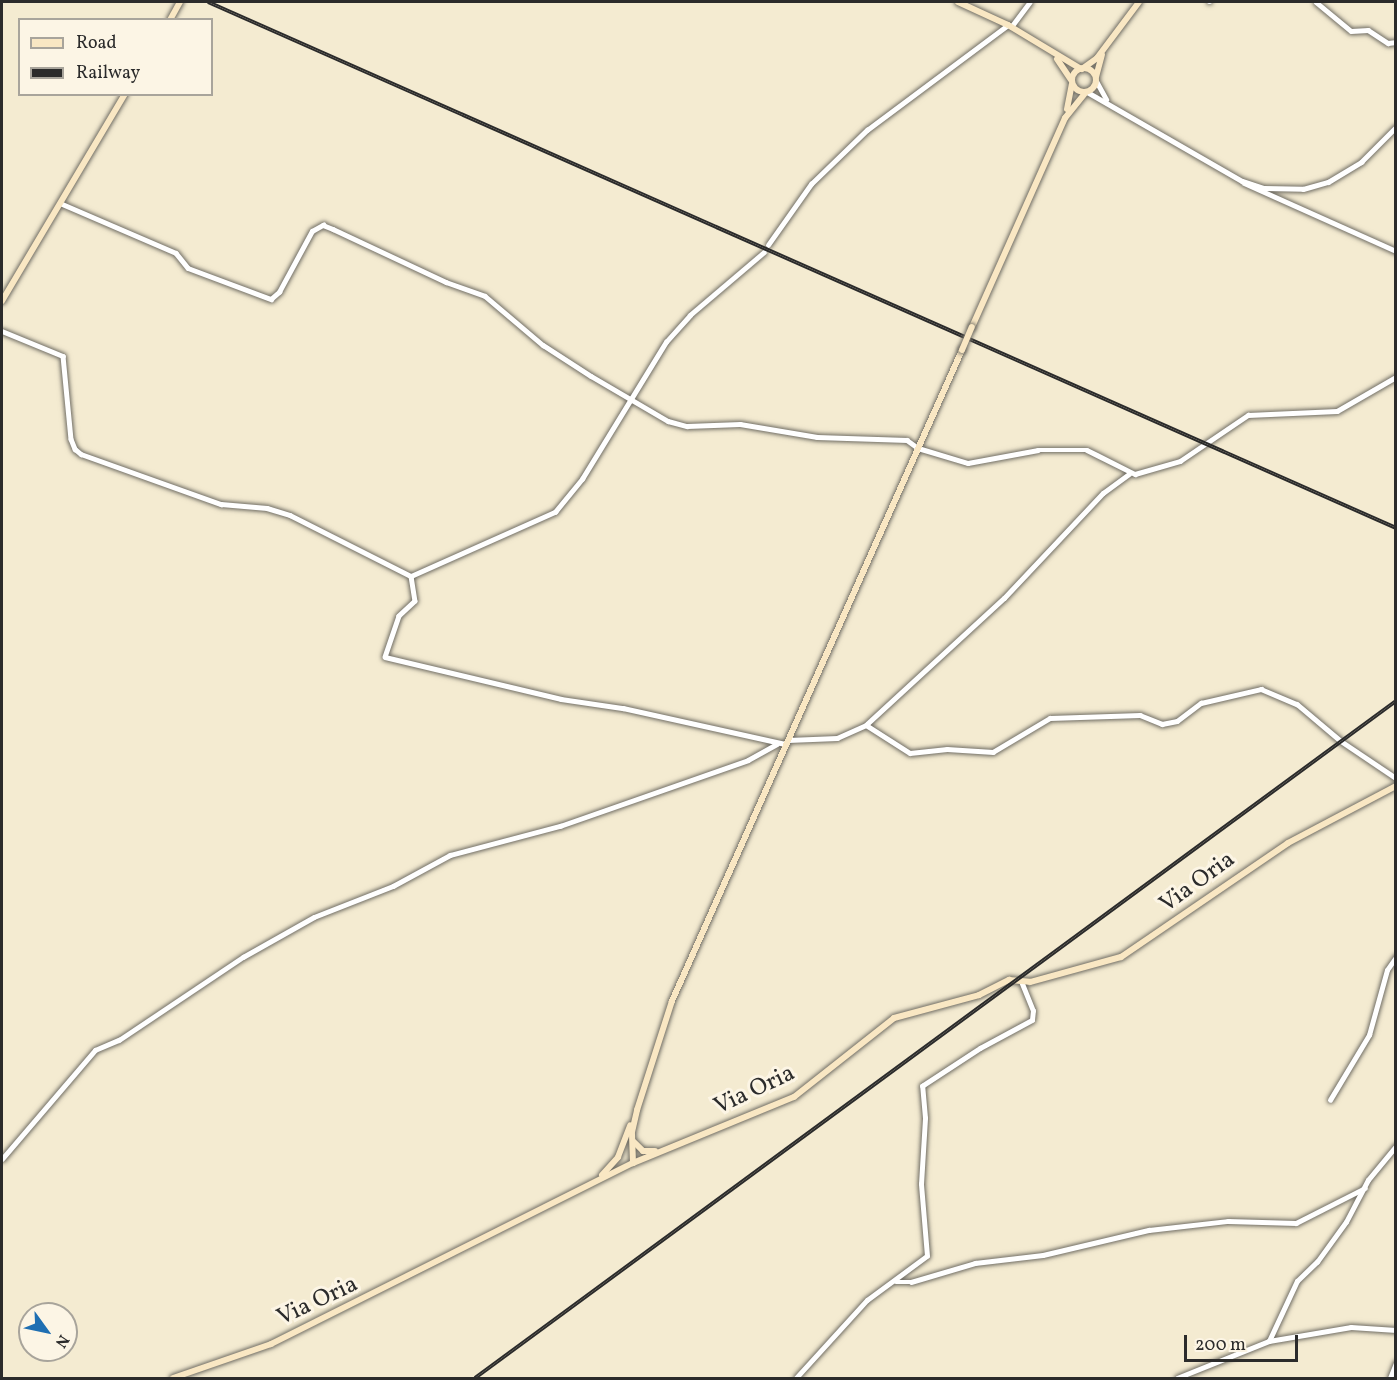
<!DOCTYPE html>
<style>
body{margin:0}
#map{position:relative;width:1397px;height:1380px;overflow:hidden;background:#f4ebd1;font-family:Vollkorn,serif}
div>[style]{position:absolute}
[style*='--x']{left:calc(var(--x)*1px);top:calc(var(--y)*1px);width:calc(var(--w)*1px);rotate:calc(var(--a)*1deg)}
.roads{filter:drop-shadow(0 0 2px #716e65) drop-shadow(0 0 2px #716e65)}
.minor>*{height:4.5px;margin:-2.25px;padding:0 2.25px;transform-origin:2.25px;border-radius:2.25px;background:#fff}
.tertiary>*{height:5px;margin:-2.5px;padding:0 2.5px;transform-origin:2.5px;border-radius:2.5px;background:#fff}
.secondary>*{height:6px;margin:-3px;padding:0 3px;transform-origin:3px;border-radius:3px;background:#f9e7c3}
.secondary>.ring{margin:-3px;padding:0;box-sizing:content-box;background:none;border:6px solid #f9e7c3;border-radius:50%}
.rail>*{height:4px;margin-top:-2px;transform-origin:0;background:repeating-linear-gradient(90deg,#fcf5e5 0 4.5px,#2b2b2b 0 9px);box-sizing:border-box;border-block:2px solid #2b2b2b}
.bridges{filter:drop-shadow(0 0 2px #716e65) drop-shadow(0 0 2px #716e65)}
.secondary-bridge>*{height:6px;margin:-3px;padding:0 3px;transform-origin:3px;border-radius:3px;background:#f9e7c3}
span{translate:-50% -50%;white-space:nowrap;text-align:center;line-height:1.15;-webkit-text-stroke:6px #fcf5e5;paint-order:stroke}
.street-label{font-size:24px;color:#2b2b2b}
.frame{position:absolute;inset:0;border:3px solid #2b2b2b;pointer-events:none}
.legend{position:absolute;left:18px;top:18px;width:195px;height:78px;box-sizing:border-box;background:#fcf5e5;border:2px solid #a8a49b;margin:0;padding:8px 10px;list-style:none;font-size:18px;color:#2b2b2b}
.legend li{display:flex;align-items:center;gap:12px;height:30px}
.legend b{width:30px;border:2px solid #a8a49b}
.north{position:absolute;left:18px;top:1302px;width:60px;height:60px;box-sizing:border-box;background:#fcf5e5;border:2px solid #a8a49b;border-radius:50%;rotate:123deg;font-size:16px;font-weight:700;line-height:24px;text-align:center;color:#2b2b2b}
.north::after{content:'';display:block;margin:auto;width:21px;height:27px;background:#1f6fb2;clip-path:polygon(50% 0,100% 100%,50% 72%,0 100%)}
.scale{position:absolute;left:1184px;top:1335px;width:114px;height:27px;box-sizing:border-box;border:3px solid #2b2b2b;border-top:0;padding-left:8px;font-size:18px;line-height:21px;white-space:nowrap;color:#2b2b2b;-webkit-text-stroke:4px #fcf5e5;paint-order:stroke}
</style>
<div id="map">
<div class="roads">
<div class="minor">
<div style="--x:1209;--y:2;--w:1;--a:0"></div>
<div style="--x:1316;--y:2;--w:45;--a:39.6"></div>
<div style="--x:1351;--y:31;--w:17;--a:-3"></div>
<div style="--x:1368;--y:30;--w:24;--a:33"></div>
<div style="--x:1388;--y:43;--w:8;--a:-7"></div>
<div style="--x:1011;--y:27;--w:31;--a:-53"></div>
<div style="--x:1244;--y:183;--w:167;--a:24.1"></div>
<div style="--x:60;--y:203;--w:126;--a:23.3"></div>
<div style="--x:176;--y:253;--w:19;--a:51"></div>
<div style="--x:188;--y:268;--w:89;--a:20.5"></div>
<div style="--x:271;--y:299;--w:11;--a:-41"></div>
<div style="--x:279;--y:292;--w:69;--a:-61.6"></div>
<div style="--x:312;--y:231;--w:13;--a:-29"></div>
<div style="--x:323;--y:225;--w:11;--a:22"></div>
<div style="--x:333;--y:229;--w:125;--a:25.1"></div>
<div style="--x:446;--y:282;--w:41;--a:19.7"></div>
<div style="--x:485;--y:296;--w:76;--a:40.2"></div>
<div style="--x:543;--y:345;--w:57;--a:32.9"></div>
<div style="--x:591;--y:376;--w:89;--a:30.3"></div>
<div style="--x:668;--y:421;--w:20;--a:15"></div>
<div style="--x:687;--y:426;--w:53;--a:-2.2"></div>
<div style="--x:740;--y:424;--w:78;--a:9.6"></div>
<div style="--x:817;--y:437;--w:90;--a:1.9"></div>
<div style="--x:907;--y:440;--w:14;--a:36"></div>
<div style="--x:918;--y:448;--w:52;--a:16.7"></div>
<div style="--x:968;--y:463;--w:71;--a:-10.5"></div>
<div style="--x:1038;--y:450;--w:49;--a:0"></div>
<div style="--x:1087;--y:450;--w:54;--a:26.6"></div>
<div style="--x:1135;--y:474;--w:47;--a:-16.1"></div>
<div style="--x:1180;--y:461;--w:82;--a:-34.1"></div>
<div style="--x:1248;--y:415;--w:89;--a:-2.6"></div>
<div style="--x:1337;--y:411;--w:68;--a:-30"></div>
<div style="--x:768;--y:245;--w:75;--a:-54.8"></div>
<div style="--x:811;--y:184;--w:78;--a:-44"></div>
<div style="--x:867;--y:130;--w:176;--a:-36.7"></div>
<div style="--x:2;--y:331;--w:66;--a:22.3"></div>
<div style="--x:63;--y:356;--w:83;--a:84.5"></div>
<div style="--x:71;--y:439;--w:11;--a:68"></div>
<div style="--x:75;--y:449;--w:8;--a:40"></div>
<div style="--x:81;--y:454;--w:149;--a:19.7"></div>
<div style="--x:221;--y:504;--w:46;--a:5"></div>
<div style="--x:267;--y:508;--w:24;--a:17"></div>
<div style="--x:290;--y:515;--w:136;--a:26.8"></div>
<div style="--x:411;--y:576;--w:158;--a:-24"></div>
<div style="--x:555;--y:512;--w:43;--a:-50.7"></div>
<div style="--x:582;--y:479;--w:161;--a:-58.5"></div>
<div style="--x:666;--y:342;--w:36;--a:-48"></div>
<div style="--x:690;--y:315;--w:97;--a:-40.4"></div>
<div style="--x:411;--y:576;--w:25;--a:81"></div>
<div style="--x:415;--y:601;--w:22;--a:137"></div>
<div style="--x:399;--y:616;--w:43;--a:108.9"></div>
<div style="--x:385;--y:657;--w:181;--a:13.4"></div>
<div style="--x:561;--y:699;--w:63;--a:8.3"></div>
<div style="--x:623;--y:708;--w:167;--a:12.5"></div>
<div style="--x:867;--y:724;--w:186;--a:-42.6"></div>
<div style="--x:1004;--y:598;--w:144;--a:-46.7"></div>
<div style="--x:1103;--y:493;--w:32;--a:-36"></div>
<div style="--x:788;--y:740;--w:49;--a:-2.3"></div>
<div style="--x:837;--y:738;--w:32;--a:-24"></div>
<div style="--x:866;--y:725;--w:52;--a:32.5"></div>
<div style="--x:910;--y:753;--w:37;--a:-6"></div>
<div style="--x:947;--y:749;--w:46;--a:3.7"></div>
<div style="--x:993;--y:752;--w:66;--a:-30.8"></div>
<div style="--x:1050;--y:718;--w:90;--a:-1.9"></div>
<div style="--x:1140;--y:715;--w:24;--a:22"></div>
<div style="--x:1162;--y:724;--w:15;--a:-11"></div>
<div style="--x:1177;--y:721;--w:30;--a:-37"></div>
<div style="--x:1201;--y:703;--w:62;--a:-13.1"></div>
<div style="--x:1261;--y:689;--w:39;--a:23"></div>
<div style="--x:1297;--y:704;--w:57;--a:40.1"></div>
<div style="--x:1341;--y:741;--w:66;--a:33.9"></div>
<div style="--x:1330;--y:1100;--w:76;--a:-59"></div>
<div style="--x:1369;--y:1035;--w:67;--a:-74.5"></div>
<div style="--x:1387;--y:970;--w:16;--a:-55"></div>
<div style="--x:2;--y:1159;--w:143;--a:-49.5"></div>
<div style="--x:95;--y:1050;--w:26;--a:-23"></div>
<div style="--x:119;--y:1040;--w:149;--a:-33.8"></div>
<div style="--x:243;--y:957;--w:81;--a:-29.4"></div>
<div style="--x:314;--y:917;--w:85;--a:-21.4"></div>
<div style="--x:393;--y:886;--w:65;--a:-28.5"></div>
<div style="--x:450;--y:855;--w:114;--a:-14.8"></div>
<div style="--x:560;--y:826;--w:199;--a:-19.3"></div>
<div style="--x:748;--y:760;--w:33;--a:-29"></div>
<div style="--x:896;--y:1282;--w:15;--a:0"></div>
<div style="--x:911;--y:1282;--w:67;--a:-16.5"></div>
<div style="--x:975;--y:1263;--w:68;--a:-6.7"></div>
<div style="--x:1043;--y:1255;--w:109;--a:-13.3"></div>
<div style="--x:1149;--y:1230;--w:80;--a:-6.5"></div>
<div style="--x:1228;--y:1221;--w:68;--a:1.7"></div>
<div style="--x:1296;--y:1223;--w:77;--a:-26.9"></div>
<div style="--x:1269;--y:1341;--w:66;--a:-65"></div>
<div style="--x:1297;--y:1281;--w:28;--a:-44"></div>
<div style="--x:1317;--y:1262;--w:49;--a:-54.1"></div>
<div style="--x:1346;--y:1222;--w:47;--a:-62.4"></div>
<div style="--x:1368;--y:1180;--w:44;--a:-50.5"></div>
<div style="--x:796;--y:1378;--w:105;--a:-47.7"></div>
<div style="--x:867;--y:1300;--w:74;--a:-36.3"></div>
<div style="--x:927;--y:1256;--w:72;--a:-94.8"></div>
<div style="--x:921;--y:1184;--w:66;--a:-86.5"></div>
<div style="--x:925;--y:1118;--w:32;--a:-95"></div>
<div style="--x:922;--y:1086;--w:69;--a:-33.2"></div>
<div style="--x:980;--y:1048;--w:59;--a:-28.3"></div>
<div style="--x:1032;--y:1020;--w:9;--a:-84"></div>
<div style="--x:1033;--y:1011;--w:31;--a:-112"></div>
<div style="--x:1177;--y:1378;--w:99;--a:-21.9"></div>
<div style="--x:1269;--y:1341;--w:83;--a:-9.7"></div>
<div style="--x:1351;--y:1327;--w:45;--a:3.8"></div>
<div style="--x:1390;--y:1378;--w:16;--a:-68"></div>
</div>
<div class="tertiary">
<div style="--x:1096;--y:81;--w:21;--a:61"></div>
<div style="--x:1087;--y:92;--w:179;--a:29.9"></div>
<div style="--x:1242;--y:181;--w:23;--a:18"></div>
<div style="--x:1264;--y:188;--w:39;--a:1"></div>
<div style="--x:1303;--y:189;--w:26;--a:-16"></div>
<div style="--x:1328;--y:182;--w:39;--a:-31"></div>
<div style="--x:1361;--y:162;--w:49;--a:-45"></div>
</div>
<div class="secondary">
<div style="--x:958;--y:2;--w:55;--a:24.7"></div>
<div style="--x:1008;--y:25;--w:85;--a:31.1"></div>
<div style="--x:170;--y:20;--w:21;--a:-61"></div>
<div style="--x:1057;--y:59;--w:25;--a:56"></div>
<div class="ring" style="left:1072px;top:68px;width:18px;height:18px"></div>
<div style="--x:1082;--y:69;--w:19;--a:-36"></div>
<div style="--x:1097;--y:58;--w:70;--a:-53.1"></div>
<div style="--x:1096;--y:77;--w:23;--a:-75"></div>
<div style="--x:1067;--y:109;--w:25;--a:-79"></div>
<div style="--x:2;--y:301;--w:241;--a:-59.3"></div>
<div style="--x:972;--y:327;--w:229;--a:-66"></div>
<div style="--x:1065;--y:118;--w:33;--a:-51"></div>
<div style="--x:634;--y:1142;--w:13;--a:45"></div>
<div style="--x:643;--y:1151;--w:12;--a:0"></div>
<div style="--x:633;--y:1163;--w:31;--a:-92"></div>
<div style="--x:632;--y:1132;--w:23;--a:-77"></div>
<div style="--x:637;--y:1110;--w:114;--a:-72.2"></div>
<div style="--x:672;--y:1001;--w:713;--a:-65.99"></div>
<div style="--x:602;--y:1175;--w:24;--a:-48"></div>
<div style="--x:618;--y:1157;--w:34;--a:-69"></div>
<div style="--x:173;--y:1378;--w:104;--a:-19.1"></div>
<div style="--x:271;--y:1344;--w:405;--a:-26.6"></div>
<div style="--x:633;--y:1163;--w:174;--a:-22.3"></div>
<div style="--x:794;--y:1097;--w:127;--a:-38.3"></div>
<div style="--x:894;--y:1018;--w:88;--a:-15.1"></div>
<div style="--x:979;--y:995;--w:34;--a:-27"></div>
<div style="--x:1009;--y:980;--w:21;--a:5"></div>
<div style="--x:1030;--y:982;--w:94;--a:-15.4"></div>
<div style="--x:1121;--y:957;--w:202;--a:-34.3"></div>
<div style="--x:1288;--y:843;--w:122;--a:-27.8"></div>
</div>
</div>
<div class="rail">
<div style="--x:208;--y:2;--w:1299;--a:23.88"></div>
<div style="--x:475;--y:1378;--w:1143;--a:-36.32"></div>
</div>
<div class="bridges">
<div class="secondary-bridge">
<div style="--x:962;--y:350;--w:25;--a:-67"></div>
</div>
</div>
<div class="street-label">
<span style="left:1198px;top:883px;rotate:-36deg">Via Oria</span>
<span style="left:755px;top:1091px;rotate:-25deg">Via Oria</span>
<span style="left:318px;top:1302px;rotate:-25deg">Via Oria</span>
</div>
<div class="frame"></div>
<ul class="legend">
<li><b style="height:8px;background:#f9e7c3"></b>Road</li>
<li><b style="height:8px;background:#2b2b2b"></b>Railway</li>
</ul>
<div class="north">N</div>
<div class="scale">200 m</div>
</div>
